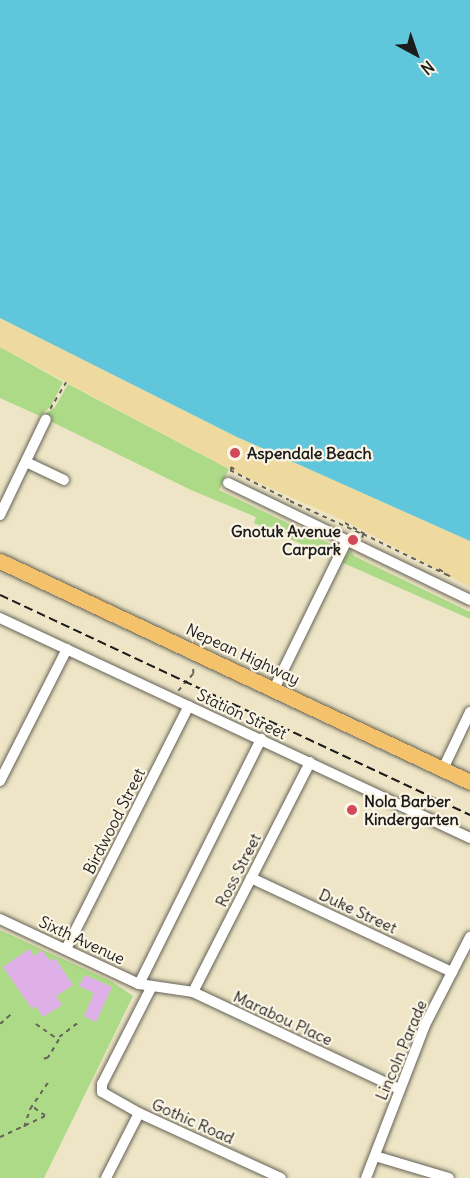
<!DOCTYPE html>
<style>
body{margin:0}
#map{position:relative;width:470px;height:1178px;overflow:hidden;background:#ede5c5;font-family:Delius,sans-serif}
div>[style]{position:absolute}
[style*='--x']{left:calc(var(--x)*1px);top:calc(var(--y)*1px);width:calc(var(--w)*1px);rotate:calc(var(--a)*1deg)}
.green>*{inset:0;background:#adda87}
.sand>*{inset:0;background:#eeda9e}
.water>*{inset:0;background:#5fc6dc}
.building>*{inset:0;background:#dfb0e7}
.path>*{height:1.5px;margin-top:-0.75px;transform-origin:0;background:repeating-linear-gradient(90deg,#656257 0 4.5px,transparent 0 9px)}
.roads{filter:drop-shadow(0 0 2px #656257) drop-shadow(0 0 2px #656257)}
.minor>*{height:10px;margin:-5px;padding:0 5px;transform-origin:5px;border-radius:5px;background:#fff}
.highway>*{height:15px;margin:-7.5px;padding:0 7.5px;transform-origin:7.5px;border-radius:7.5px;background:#f3c26a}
.rail>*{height:2px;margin-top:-1px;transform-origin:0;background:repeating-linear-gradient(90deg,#1c1c1c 0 9px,transparent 0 13.5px)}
.dots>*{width:16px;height:16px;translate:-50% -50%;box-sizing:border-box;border:3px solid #fcf5e5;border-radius:50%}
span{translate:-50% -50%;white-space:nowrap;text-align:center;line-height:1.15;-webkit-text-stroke:4.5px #fcf5e5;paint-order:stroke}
.poi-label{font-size:16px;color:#1c1c1c;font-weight:700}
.left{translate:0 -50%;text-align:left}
.right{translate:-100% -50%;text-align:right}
.street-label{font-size:16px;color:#1c1c1c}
.north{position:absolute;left:386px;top:24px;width:60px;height:60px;-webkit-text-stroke:4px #fcf5e5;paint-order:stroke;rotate:140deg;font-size:16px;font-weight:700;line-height:24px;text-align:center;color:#1c1c1c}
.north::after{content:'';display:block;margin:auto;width:21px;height:27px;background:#1c1c1c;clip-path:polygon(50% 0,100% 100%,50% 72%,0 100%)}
</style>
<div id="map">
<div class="green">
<div style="clip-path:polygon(0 347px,63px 382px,51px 406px,40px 416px,0 398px)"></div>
<div style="clip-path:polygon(68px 384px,229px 469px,219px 490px,335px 546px,333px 558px,254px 523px,256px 517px,191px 490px,48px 420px,44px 415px,55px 407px)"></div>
<div style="clip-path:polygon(351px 550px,354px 556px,470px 612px,470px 619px,341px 562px)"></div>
<div style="clip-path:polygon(0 930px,111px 981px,133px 996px,44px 1178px,0 1178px)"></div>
</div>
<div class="sand">
<div style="clip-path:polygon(0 318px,237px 437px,470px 541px,470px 587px,351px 524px,235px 472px,0 347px)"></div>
</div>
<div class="water">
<div style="clip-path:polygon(0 0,470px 0,470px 541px,237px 437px,0 318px)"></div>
</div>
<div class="building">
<div style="clip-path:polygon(29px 949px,34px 956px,42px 950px,50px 961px,55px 958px,73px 985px,56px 996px,62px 1005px,43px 1017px,36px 1006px,32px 1009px,3px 967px)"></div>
<div style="clip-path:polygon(85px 975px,112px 987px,96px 1022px,84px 1016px,94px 993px,79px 986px)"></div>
</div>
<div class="path">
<div style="--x:50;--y:409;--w:31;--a:-59"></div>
<div style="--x:230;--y:470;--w:66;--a:27"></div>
<div style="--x:231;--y:472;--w:5;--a:-90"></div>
<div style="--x:231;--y:467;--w:4;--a:34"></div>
<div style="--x:290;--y:501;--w:79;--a:24.6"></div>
<div style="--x:345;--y:523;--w:23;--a:29"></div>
<div style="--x:362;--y:538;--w:4;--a:-76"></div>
<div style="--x:363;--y:534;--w:98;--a:26"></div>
<div style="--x:439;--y:569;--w:14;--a:34"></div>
<div style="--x:178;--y:691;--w:23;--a:-49"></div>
<div style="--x:193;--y:674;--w:8;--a:-90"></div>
<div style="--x:0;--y:1024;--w:15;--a:-42"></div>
<div style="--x:36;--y:1024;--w:28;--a:35"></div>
<div style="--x:59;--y:1040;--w:21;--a:121"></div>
<div style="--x:48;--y:1058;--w:7;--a:164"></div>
<div style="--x:59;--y:1037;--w:25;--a:-37"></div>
<div style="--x:24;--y:1127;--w:19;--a:-72"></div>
<div style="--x:30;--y:1109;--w:34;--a:-56"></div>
<div style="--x:0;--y:1137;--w:50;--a:-25"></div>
<div style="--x:45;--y:1116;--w:16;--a:-145"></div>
</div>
<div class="roads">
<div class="minor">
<div style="--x:26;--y:462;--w:42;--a:25.3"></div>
<div style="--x:228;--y:483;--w:269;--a:25.8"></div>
<div style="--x:0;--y:515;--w:106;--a:-64.4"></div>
<div style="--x:0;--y:618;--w:519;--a:25.08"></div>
<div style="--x:274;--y:689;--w:164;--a:-63.9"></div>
<div style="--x:443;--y:769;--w:63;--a:-64.7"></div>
<div style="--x:0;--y:781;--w:148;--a:-63.1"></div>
<div style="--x:251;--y:878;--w:222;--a:25.1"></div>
<div style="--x:0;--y:919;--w:153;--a:25.1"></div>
<div style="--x:139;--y:984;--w:55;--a:8.4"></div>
<div style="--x:193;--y:992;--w:228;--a:25.2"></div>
<div style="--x:66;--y:949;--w:272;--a:-63.2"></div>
<div style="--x:139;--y:984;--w:274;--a:-63.5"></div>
<div style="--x:151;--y:988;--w:108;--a:117"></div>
<div style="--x:102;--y:1084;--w:8;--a:90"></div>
<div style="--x:102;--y:1092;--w:43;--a:29.6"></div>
<div style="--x:139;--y:1113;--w:156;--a:24.6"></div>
<div style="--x:193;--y:992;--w:258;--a:-63"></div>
<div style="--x:375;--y:1156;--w:77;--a:16.6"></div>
<div style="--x:106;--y:1178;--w:73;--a:-63.1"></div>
<div style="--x:366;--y:1178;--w:164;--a:-68.9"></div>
<div style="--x:425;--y:1025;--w:99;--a:-62.9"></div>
</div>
<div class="highway">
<div style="--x:0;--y:561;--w:519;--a:25.18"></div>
</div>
</div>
<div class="rail">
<div style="--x:0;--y:595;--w:519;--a:25.08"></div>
</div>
<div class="dots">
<div style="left:235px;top:453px;background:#d1495b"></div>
<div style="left:353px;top:540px;background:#d1495b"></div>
<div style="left:352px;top:810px;background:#d1495b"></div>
</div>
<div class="poi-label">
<span class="left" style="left:247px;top:453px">Aspendale Beach</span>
<span class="right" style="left:341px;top:540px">Gnotuk Avenue<br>Carpark</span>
<span class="left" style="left:364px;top:810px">Nola Barber<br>Kindergarten</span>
</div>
<div class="street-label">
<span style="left:243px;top:654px;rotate:25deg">Nepean Highway</span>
<span style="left:242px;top:714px;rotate:25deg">Station Street</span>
<span style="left:114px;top:821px;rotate:-63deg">Birdwood Street</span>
<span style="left:238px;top:870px;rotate:-63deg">Ross Street</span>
<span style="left:358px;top:911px;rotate:25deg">Duke Street</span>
<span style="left:82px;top:940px;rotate:25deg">Sixth Avenue</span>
<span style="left:283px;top:1018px;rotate:25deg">Marabou Place</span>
<span style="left:401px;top:1050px;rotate:-67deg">Lincoln Parade</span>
<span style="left:193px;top:1121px;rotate:24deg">Gothic Road</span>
</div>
<div class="north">N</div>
</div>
